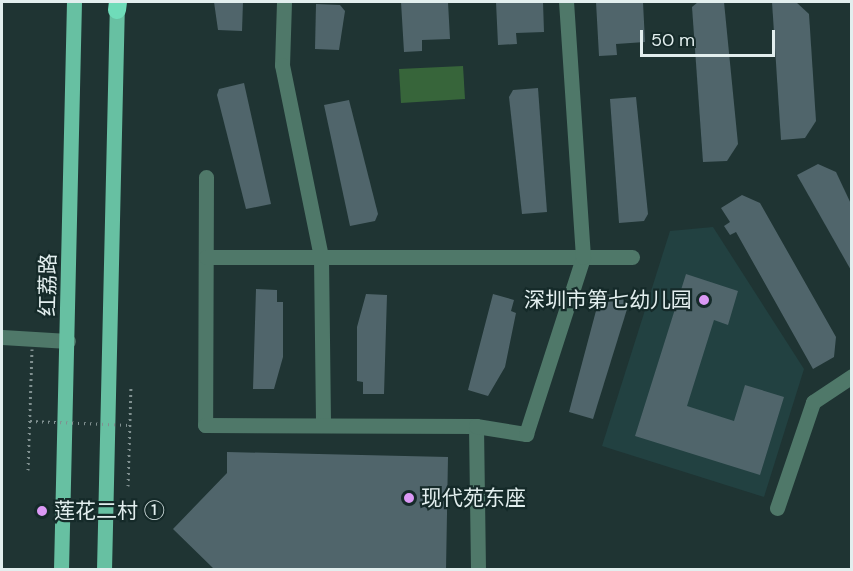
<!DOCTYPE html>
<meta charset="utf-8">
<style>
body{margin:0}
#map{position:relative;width:853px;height:571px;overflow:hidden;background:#1f3433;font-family:"DM Sans","Noto Sans SC",sans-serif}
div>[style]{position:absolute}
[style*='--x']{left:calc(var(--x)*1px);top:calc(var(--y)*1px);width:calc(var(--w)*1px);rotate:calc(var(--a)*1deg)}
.built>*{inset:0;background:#224141}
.green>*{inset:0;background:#37653a}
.building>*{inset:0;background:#50656b}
.path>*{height:3px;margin-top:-1.5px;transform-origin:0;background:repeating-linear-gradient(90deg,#809090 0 1.5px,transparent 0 6px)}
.minor>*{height:15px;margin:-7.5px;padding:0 7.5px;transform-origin:7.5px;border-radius:7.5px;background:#4f7869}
.major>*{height:15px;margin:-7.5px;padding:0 7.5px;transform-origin:7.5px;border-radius:7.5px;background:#67c0a2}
.highway>*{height:18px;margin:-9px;padding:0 9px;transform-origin:9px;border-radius:9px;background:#6fdcb9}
.path-bridge>*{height:3px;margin-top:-1.5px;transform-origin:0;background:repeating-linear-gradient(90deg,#809090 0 1.5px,transparent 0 6px)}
.dots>*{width:16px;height:16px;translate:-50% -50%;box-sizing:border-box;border:3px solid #152a29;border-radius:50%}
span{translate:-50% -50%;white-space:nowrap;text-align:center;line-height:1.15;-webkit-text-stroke:4.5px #152a29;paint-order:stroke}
.street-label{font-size:21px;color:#e2eeee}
.poi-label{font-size:21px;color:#e2eeee}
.right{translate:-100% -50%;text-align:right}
.left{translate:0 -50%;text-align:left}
.frame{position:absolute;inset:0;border:3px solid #e2eeee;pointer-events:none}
.scale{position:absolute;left:640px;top:30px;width:135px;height:27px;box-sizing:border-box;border:3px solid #e2eeee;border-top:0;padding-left:8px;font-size:18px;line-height:21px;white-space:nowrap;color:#e2eeee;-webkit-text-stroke:4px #152a29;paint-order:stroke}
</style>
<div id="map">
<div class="built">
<div style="clip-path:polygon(713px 227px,804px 369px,764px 497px,602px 446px,670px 231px)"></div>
</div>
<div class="green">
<div style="clip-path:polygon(463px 66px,465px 99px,401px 103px,399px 69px)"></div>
</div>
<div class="building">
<div style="clip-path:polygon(214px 2px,243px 2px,242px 31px,218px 30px)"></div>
<div style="clip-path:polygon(401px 2px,448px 2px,450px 39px,422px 40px,422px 51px,404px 52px)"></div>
<div style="clip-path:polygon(496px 2px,543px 2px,544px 32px,516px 33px,517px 44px,498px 45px)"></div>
<div style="clip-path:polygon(596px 2px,643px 2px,645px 42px,616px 44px,617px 55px,599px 56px)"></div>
<div style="clip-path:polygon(698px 2px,724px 2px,738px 144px,727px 161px,703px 162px,692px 7px)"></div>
<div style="clip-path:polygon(772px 2px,796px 2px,809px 14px,816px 121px,805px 138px,781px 140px)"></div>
<div style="clip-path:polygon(316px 4px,340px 5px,345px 11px,339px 50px,315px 49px)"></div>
<div style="clip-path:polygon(244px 83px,271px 204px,246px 209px,217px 95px,219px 89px)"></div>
<div style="clip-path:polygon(538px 88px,547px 212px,522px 214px,509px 97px,513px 90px)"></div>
<div style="clip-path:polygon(636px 97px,648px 214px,644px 221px,619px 223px,610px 99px)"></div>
<div style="clip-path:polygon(349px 100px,378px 214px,375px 221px,350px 226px,324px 105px)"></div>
<div style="clip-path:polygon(818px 164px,836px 172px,852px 206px,852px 272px,797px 175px)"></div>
<div style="clip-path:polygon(742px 195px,760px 203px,836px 337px,834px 357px,813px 369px,736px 232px,730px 235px,724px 226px,730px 222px,721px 208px)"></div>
<div style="clip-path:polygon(686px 274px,738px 291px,728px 325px,714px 320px,687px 406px,734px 421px,745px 385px,784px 397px,760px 475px,635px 436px)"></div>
<div style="clip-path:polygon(256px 289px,277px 290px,277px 302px,283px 302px,283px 357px,274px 389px,253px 389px)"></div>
<div style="clip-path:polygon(601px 292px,625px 299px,628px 306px,593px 419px,569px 412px)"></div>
<div style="clip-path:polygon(366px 294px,387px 295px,384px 394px,363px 394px,363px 382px,357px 381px,357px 327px)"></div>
<div style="clip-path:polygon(493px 294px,514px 300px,511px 311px,516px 313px,505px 367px,488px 396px,468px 390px)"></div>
<div style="clip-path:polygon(227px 452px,448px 457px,446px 570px,215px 570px,173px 529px,227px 473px)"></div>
</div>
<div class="path">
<div style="--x:128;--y:486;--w:100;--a:-88.3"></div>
</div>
<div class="minor">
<div style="--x:284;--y:2;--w:63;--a:91.8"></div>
<div style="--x:282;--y:65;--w:196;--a:78.5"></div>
<div style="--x:321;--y:257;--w:168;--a:89.3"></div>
<div style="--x:206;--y:177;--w:248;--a:90.2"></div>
<div style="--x:205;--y:425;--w:271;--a:0.2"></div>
<div style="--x:476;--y:426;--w:144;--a:89.2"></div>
<div style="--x:206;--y:257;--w:426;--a:0"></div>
<div style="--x:2;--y:337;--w:66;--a:3.5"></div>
<div style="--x:476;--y:426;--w:51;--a:9.1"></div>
<div style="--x:526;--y:434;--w:186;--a:-72.1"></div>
<div style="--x:583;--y:257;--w:256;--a:-93.8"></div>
<div style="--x:777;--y:508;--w:112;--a:-71.2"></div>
<div style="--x:813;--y:402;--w:47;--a:-33.7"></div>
</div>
<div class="major">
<div style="--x:61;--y:570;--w:568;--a:-88.69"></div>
<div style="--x:104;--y:570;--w:568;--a:-88.69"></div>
</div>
<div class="highway">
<div style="--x:117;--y:10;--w:8;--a:-83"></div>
</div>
<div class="path-bridge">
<div style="--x:30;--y:421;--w:100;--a:2.3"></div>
<div style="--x:28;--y:470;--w:121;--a:-88.1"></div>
</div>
<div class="dots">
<div style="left:704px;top:300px;background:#db99f5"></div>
<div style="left:409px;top:498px;background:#db99f5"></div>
<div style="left:42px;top:511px;background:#db99f5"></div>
</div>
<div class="street-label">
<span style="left:48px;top:285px;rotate:-89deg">红荔路</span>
</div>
<div class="poi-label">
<span class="right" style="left:692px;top:300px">深圳市第七幼儿园</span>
<span class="left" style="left:421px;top:498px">现代苑东座</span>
<span class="left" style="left:54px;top:511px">莲花二村 ①</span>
</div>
<div class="frame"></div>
<div class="scale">50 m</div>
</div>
